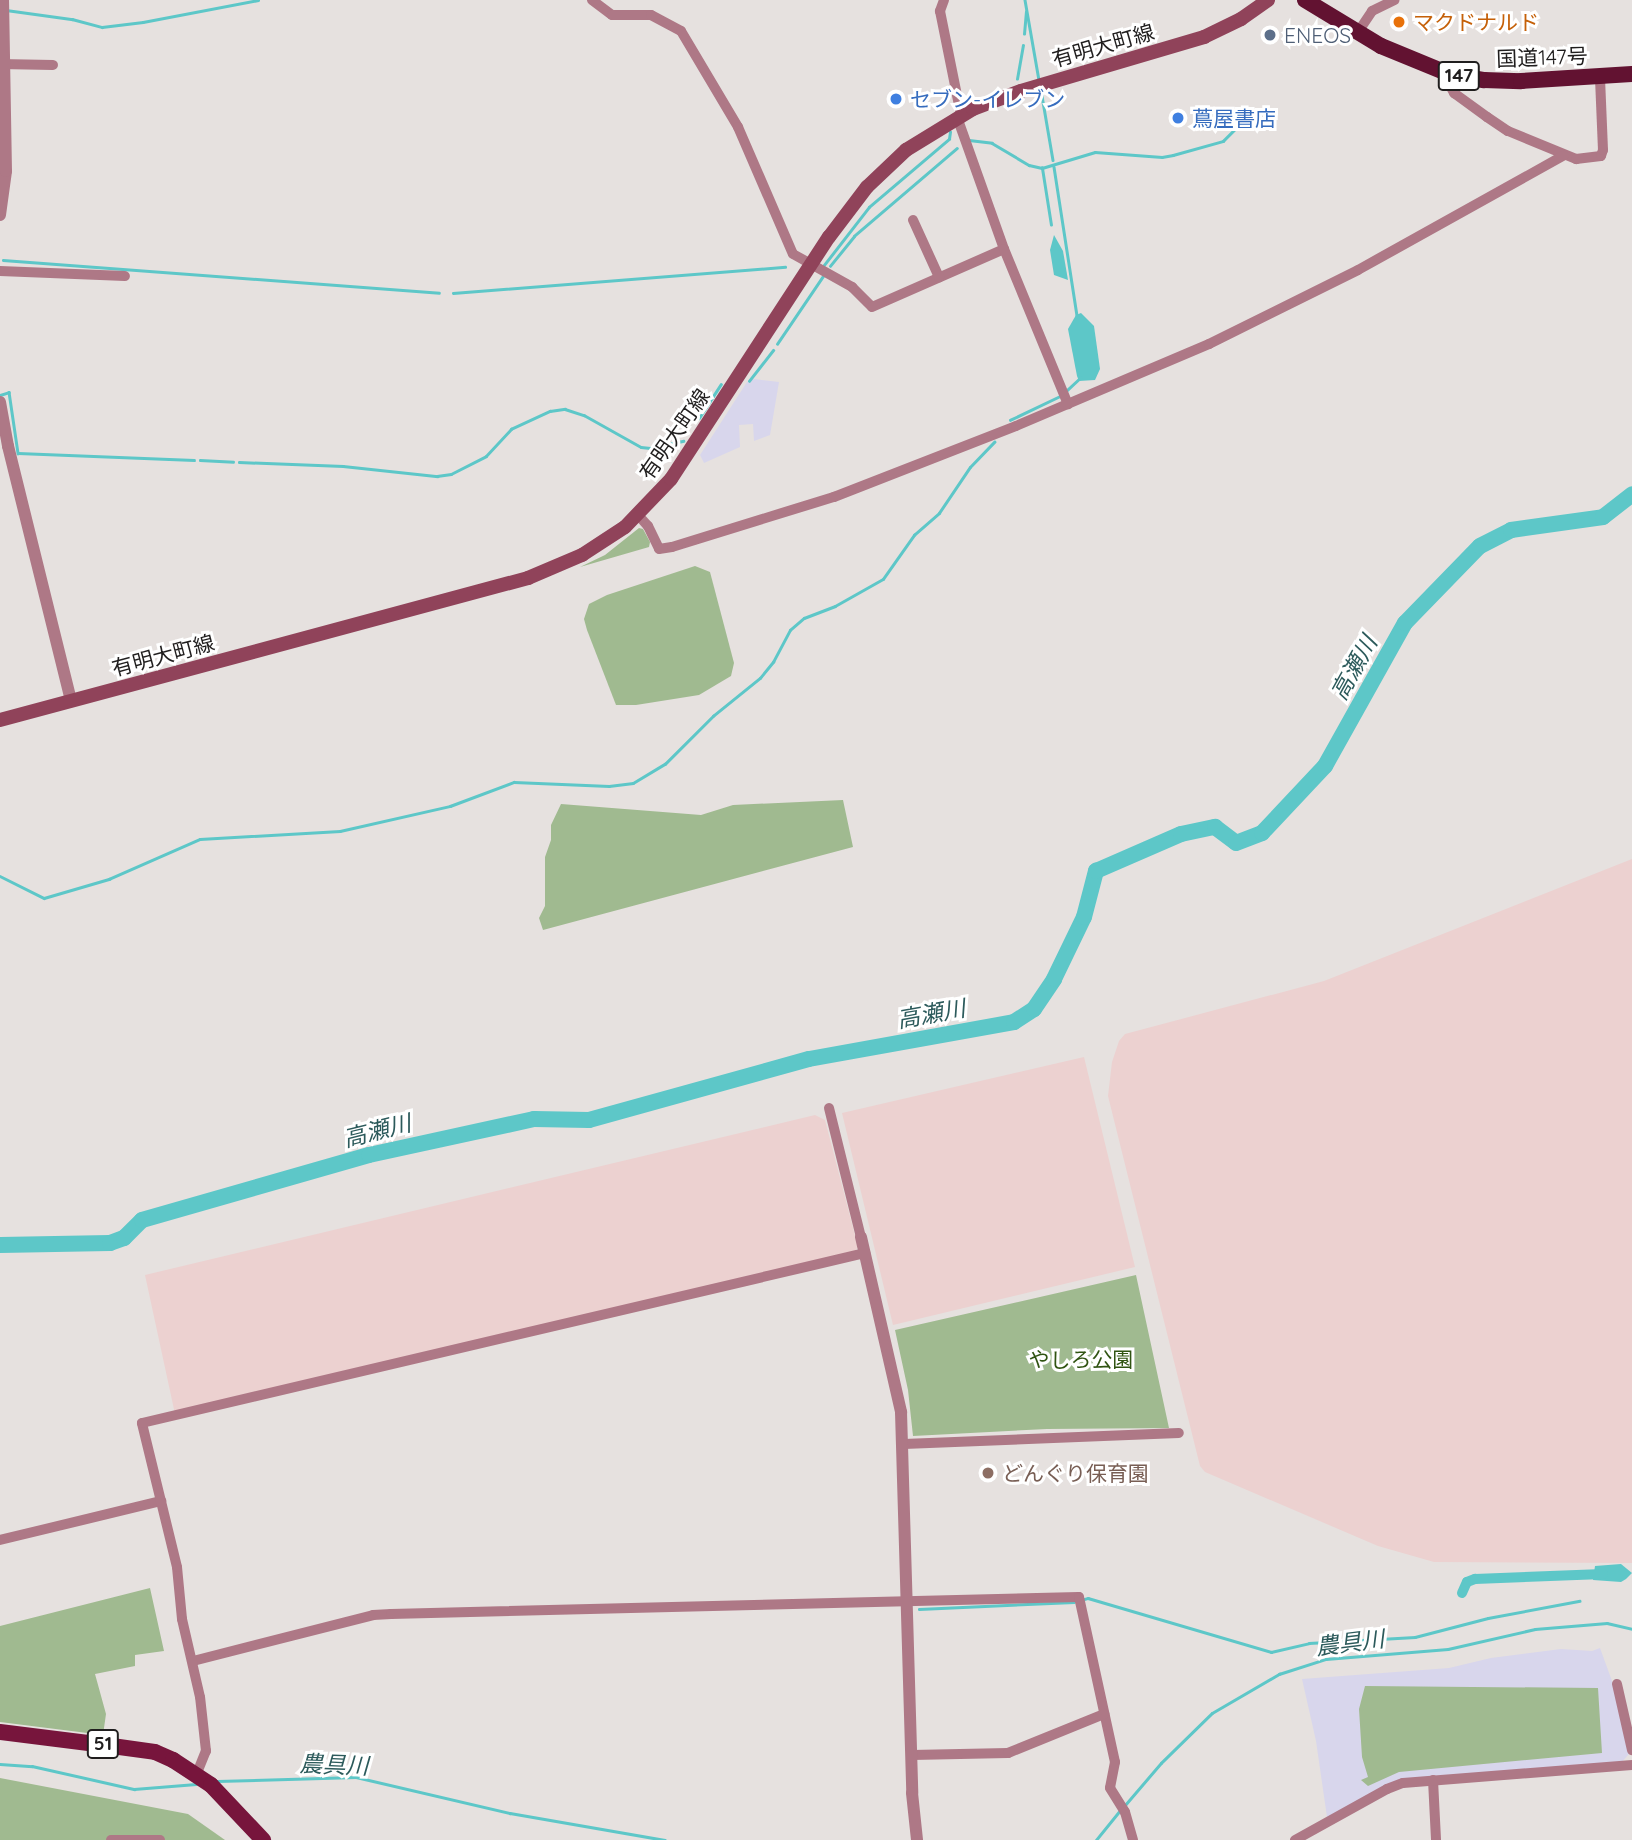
<!DOCTYPE html>
<meta charset="utf-8">
<style>
body{margin:0}
#map{position:relative;width:1632px;height:1840px;overflow:hidden;background:#e6e1df;font-family:Quicksand,"Noto Sans JP",sans-serif}
div>[style]{position:absolute}
[style*='--x']{left:calc(var(--x)*1px);top:calc(var(--y)*1px);width:calc(var(--w)*1px);rotate:calc(var(--a)*1deg)}
.commercial>*{inset:0;background:#d8d6ec}
.industrial>*{inset:0;background:#ecd1d0}
.green>*{inset:0;background:#a0ba90}
.water>*{inset:0;background:#5dc7c8}
.stream>*{height:2.5px;margin:-1.25px;padding:0 1.25px;transform-origin:1.25px;border-radius:1.25px;background:#5dc7c8}
.canal>*{height:10px;margin:-5px;padding:0 5px;transform-origin:5px;border-radius:5px;background:#5dc7c8}
.river>*{height:16px;margin:-8px;padding:0 8px;transform-origin:8px;border-radius:8px;background:#5dc7c8}
.minor>*{height:10px;margin:-5px;padding:0 5px;transform-origin:5px;border-radius:5px;background:#ae7886}
.tertiary>*{height:12px;margin:-6px;padding:0 6px;transform-origin:6px;border-radius:6px;background:#ae7886}
.secondary>*{height:14px;margin:-7px;padding:0 7px;transform-origin:7px;border-radius:7px;background:#90435a}
.primary>*{height:16px;margin:-8px;padding:0 8px;transform-origin:8px;border-radius:8px;background:#77153c}
.trunk>*{height:16px;margin:-8px;padding:0 8px;transform-origin:8px;border-radius:8px;background:#621231}
.dots>*{width:19px;height:19px;translate:-50% -50%;box-sizing:border-box;border:4px solid #fff;border-radius:50%}
span{translate:-50% -50%;white-space:nowrap;text-align:center;line-height:1.15;-webkit-text-stroke:6px #fff;paint-order:stroke}
.shield-label span{padding:2px 5px;background:#fff;border:2px solid;border-radius:5px;-webkit-text-stroke-width:0}
.shield-label{font-size:19px;color:#201e1e;font-weight:700}
.food-label{font-size:21px;color:#c56008}
.left{translate:0 -50%;text-align:left}
.service-label{font-size:21px;color:#4e5e75}
.street-label{font-size:21px;color:#201e1e}
.shop-label{font-size:21px;color:#366cbe}
.park-label{font-size:21px;color:#305412}
.education-label{font-size:21px;color:#785e54}
.water-label{font-size:23px;color:#2c5a5b;font-style:italic}
</style>
<div id="map">
<div class="commercial">
<div style="clip-path:polygon(754px 379px,779px 382px,770px 435px,754px 441px,753px 424px,739px 425px,740px 447px,704px 463px,700px 455px,747px 382px)"></div>
<div style="clip-path:polygon(1600px 1648px,1616px 1692px,1629px 1754px,1621px 1763px,1413px 1779px,1327px 1817px,1316px 1741px,1302px 1679px,1449px 1668px,1491px 1658px,1561px 1649px,1592px 1651px)"></div>
</div>
<div class="industrial">
<div style="clip-path:polygon(1632px 859px,1632px 1563px,1434px 1562px,1378px 1546px,1205px 1472px,1200px 1466px,1108px 1096px,1112px 1062px,1119px 1041px,1125px 1034px,1324px 981px)"></div>
<div style="clip-path:polygon(1084px 1057px,1135px 1267px,893px 1325px,842px 1113px)"></div>
<div style="clip-path:polygon(815px 1115px,825px 1120px,858px 1247px,855px 1251px,175px 1414px,145px 1275px)"></div>
</div>
<div class="green">
<div style="clip-path:polygon(639px 528px,643px 529px,650px 542px,649px 547px,580px 567px,605px 555px)"></div>
<div style="clip-path:polygon(695px 566px,710px 572px,734px 663px,731px 676px,699px 695px,636px 705px,616px 705px,587px 630px,584px 619px,589px 604px,607px 595px)"></div>
<div style="clip-path:polygon(843px 800px,853px 847px,543px 930px,539px 918px,545px 906px,545px 857px,551px 840px,551px 825px,561px 804px,701px 815px,733px 805px)"></div>
<div style="clip-path:polygon(1136px 1275px,1169px 1428px,1047px 1429px,913px 1436px,908px 1390px,895px 1330px)"></div>
<div style="clip-path:polygon(150px 1588px,164px 1651px,135px 1655px,135px 1666px,95px 1674px,106px 1714px,103px 1735px,0 1722px,0 1626px)"></div>
<div style="clip-path:polygon(1365px 1686px,1598px 1688px,1602px 1753px,1399px 1772px,1368px 1786px,1361px 1780px,1368px 1777px,1362px 1757px,1359px 1709px)"></div>
<div style="clip-path:polygon(0 1778px,188px 1814px,225px 1840px,0 1840px)"></div>
</div>
<div class="water">
<div style="clip-path:polygon(1054px 235px,1063px 251px,1068px 280px,1054px 275px,1050px 250px)"></div>
<div style="clip-path:polygon(1081px 313px,1094px 326px,1100px 369px,1095px 380px,1079px 381px,1077px 376px,1068px 329px,1076px 315px)"></div>
<div style="clip-path:polygon(1621px 1564px,1632px 1573px,1626px 1579px,1621px 1582px,1593px 1580px,1595px 1566px)"></div>
</div>
<div class="stream">
<div style="--x:1025;--y:0;--w:81;--a:80.1"></div>
<div style="--x:6;--y:10;--w:67;--a:7.8"></div>
<div style="--x:72;--y:19;--w:31;--a:15"></div>
<div style="--x:102;--y:27;--w:41;--a:-7"></div>
<div style="--x:143;--y:22;--w:117;--a:-10.8"></div>
<div style="--x:1024;--y:34;--w:22;--a:-85"></div>
<div style="--x:1017;--y:79;--w:34;--a:-80"></div>
<div style="--x:1041;--y:90;--w:71;--a:80.3"></div>
<div style="--x:969;--y:140;--w:23;--a:7"></div>
<div style="--x:992;--y:143;--w:43;--a:30.7"></div>
<div style="--x:1029;--y:165;--w:13;--a:13"></div>
<div style="--x:1054;--y:167;--w:151;--a:81.2"></div>
<div style="--x:1051;--y:225;--w:58;--a:-99"></div>
<div style="--x:1042;--y:168;--w:55;--a:-16.8"></div>
<div style="--x:1095;--y:152;--w:67;--a:4.3"></div>
<div style="--x:1162;--y:157;--w:11;--a:-10"></div>
<div style="--x:1173;--y:155;--w:52;--a:-15.6"></div>
<div style="--x:1223;--y:141;--w:27;--a:-45"></div>
<div style="--x:3;--y:260;--w:437;--a:4.3"></div>
<div style="--x:824;--y:265;--w:73;--a:-52.2"></div>
<div style="--x:869;--y:207;--w:105;--a:-40.4"></div>
<div style="--x:949;--y:139;--w:7;--a:-82"></div>
<div style="--x:830;--y:266;--w:38;--a:-51"></div>
<div style="--x:854;--y:236;--w:135;--a:-40.5"></div>
<div style="--x:453;--y:293;--w:333;--a:-4.5"></div>
<div style="--x:777;--y:344;--w:82;--a:-55.9"></div>
<div style="--x:749;--y:381;--w:39;--a:-52"></div>
<div style="--x:1065;--y:392;--w:21;--a:-43"></div>
<div style="--x:0;--y:395;--w:9;--a:-18"></div>
<div style="--x:9;--y:392;--w:62;--a:81.6"></div>
<div style="--x:18;--y:453;--w:176;--a:2.3"></div>
<div style="--x:699;--y:418;--w:40;--a:-57.1"></div>
<div style="--x:1010;--y:420;--w:55;--a:-25.6"></div>
<div style="--x:200;--y:460;--w:33;--a:3"></div>
<div style="--x:239;--y:462;--w:104;--a:2.2"></div>
<div style="--x:343;--y:466;--w:95;--a:6.1"></div>
<div style="--x:437;--y:476;--w:14;--a:-8"></div>
<div style="--x:451;--y:474;--w:39;--a:-27"></div>
<div style="--x:486;--y:456;--w:37;--a:-47"></div>
<div style="--x:511;--y:429;--w:43;--a:-24.8"></div>
<div style="--x:550;--y:411;--w:15;--a:-8"></div>
<div style="--x:565;--y:409;--w:20;--a:18"></div>
<div style="--x:584;--y:415;--w:65;--a:29.3"></div>
<div style="--x:641;--y:447;--w:9;--a:6"></div>
<div style="--x:650;--y:448;--w:34;--a:-12"></div>
<div style="--x:0;--y:876;--w:49;--a:26.6"></div>
<div style="--x:44;--y:898;--w:68;--a:-16.3"></div>
<div style="--x:109;--y:879;--w:99;--a:-23.7"></div>
<div style="--x:200;--y:839;--w:140;--a:-3.3"></div>
<div style="--x:340;--y:831;--w:113;--a:-12.8"></div>
<div style="--x:450;--y:806;--w:68;--a:-20.6"></div>
<div style="--x:514;--y:782;--w:95;--a:2.4"></div>
<div style="--x:609;--y:786;--w:24;--a:-7"></div>
<div style="--x:633;--y:783;--w:37;--a:-31"></div>
<div style="--x:665;--y:764;--w:68;--a:-45"></div>
<div style="--x:713;--y:716;--w:60;--a:-39"></div>
<div style="--x:760;--y:678;--w:21;--a:-51"></div>
<div style="--x:773;--y:662;--w:36;--a:-62"></div>
<div style="--x:790;--y:630;--w:18;--a:-41"></div>
<div style="--x:804;--y:618;--w:33;--a:-21"></div>
<div style="--x:835;--y:606;--w:55;--a:-29.4"></div>
<div style="--x:883;--y:579;--w:54;--a:-54.8"></div>
<div style="--x:914;--y:535;--w:33;--a:-41"></div>
<div style="--x:939;--y:513;--w:55;--a:-56"></div>
<div style="--x:970;--y:467;--w:35;--a:-46"></div>
<div style="--x:1081;--y:1600;--w:7;--a:-16"></div>
<div style="--x:1088;--y:1598;--w:191;--a:16.4"></div>
<div style="--x:1271;--y:1652;--w:39;--a:-13"></div>
<div style="--x:1309;--y:1643;--w:106;--a:-3.2"></div>
<div style="--x:1415;--y:1637;--w:75;--a:-14.6"></div>
<div style="--x:1488;--y:1618;--w:93;--a:-10.6"></div>
<div style="--x:919;--y:1609;--w:155;--a:-2.6"></div>
<div style="--x:0;--y:1764;--w:32;--a:4"></div>
<div style="--x:32;--y:1766;--w:105;--a:12.7"></div>
<div style="--x:134;--y:1789;--w:62;--a:-4.6"></div>
<div style="--x:217;--y:1781;--w:139;--a:-1.6"></div>
<div style="--x:356;--y:1777;--w:158;--a:13.2"></div>
<div style="--x:510;--y:1813;--w:157;--a:9.9"></div>
<div style="--x:1125;--y:1805;--w:55;--a:-49.4"></div>
<div style="--x:1161;--y:1763;--w:71;--a:-44.4"></div>
<div style="--x:1212;--y:1713;--w:78;--a:-30.2"></div>
<div style="--x:1279;--y:1674;--w:49;--a:-17.7"></div>
<div style="--x:1326;--y:1659;--w:122;--a:-4.7"></div>
<div style="--x:1448;--y:1649;--w:89;--a:-12.9"></div>
<div style="--x:1535;--y:1629;--w:72;--a:-4.8"></div>
<div style="--x:1607;--y:1623;--w:26;--a:13"></div>
<div style="--x:1096;--y:1840;--w:38;--a:-51"></div>
</div>
<div class="canal">
<div style="--x:1462;--y:1593;--w:12;--a:-66"></div>
<div style="--x:1467;--y:1582;--w:9;--a:-21"></div>
<div style="--x:1475;--y:1579;--w:128;--a:-2.2"></div>
</div>
<div class="river">
<div style="--x:0;--y:1245;--w:110;--a:-1"></div>
<div style="--x:110;--y:1243;--w:15;--a:-20"></div>
<div style="--x:124;--y:1238;--w:25;--a:-45"></div>
<div style="--x:142;--y:1220;--w:236;--a:-16"></div>
<div style="--x:369;--y:1155;--w:169;--a:-12.3"></div>
<div style="--x:534;--y:1119;--w:55;--a:1"></div>
<div style="--x:589;--y:1120;--w:228;--a:-15.5"></div>
<div style="--x:809;--y:1059;--w:208;--a:-10.2"></div>
<div style="--x:1014;--y:1022;--w:24;--a:-33"></div>
<div style="--x:1034;--y:1009;--w:36;--a:-56"></div>
<div style="--x:1054;--y:979;--w:69;--a:-64.2"></div>
<div style="--x:1084;--y:917;--w:48;--a:-75.4"></div>
<div style="--x:1096;--y:871;--w:93;--a:-23.5"></div>
<div style="--x:1181;--y:834;--w:35;--a:-12"></div>
<div style="--x:1215;--y:827;--w:26;--a:37"></div>
<div style="--x:1236;--y:843;--w:28;--a:-21"></div>
<div style="--x:1262;--y:833;--w:92;--a:-46.8"></div>
<div style="--x:1325;--y:766;--w:164;--a:-60.8"></div>
<div style="--x:1405;--y:623;--w:107;--a:-45.8"></div>
<div style="--x:1480;--y:546;--w:35;--a:-27"></div>
<div style="--x:1511;--y:530;--w:93;--a:-8"></div>
<div style="--x:1603;--y:517;--w:37;--a:-38"></div>
</div>
<div class="minor">
<div style="--x:592;--y:0;--w:25;--a:37"></div>
<div style="--x:612;--y:15;--w:39;--a:0"></div>
<div style="--x:651;--y:15;--w:34;--a:28"></div>
<div style="--x:681;--y:31;--w:112;--a:59.3"></div>
<div style="--x:738;--y:127;--w:138;--a:66.6"></div>
<div style="--x:793;--y:254;--w:68;--a:29.2"></div>
<div style="--x:852;--y:287;--w:28;--a:45"></div>
<div style="--x:872;--y:307;--w:144;--a:-23.7"></div>
<div style="--x:944;--y:0;--w:12;--a:110"></div>
<div style="--x:940;--y:11;--w:106;--a:78.6"></div>
<div style="--x:1358;--y:32;--w:25;--a:-56"></div>
<div style="--x:1372;--y:11;--w:25;--a:-26"></div>
<div style="--x:0;--y:64;--w:53;--a:1.1"></div>
<div style="--x:1449;--y:74;--w:8;--a:97"></div>
<div style="--x:1448;--y:82;--w:13;--a:61"></div>
<div style="--x:1454;--y:93;--w:41;--a:36"></div>
<div style="--x:1487;--y:117;--w:25;--a:34"></div>
<div style="--x:1508;--y:131;--w:74;--a:22.4"></div>
<div style="--x:1576;--y:159;--w:25;--a:-7"></div>
<div style="--x:1601;--y:156;--w:6;--a:-72"></div>
<div style="--x:1603;--y:150;--w:73;--a:-92.4"></div>
<div style="--x:957;--y:117;--w:140;--a:70.4"></div>
<div style="--x:1004;--y:249;--w:168;--a:67.6"></div>
<div style="--x:913;--y:220;--w:63;--a:65.5"></div>
<div style="--x:0;--y:271;--w:125;--a:2.3"></div>
<div style="--x:638;--y:515;--w:15;--a:48"></div>
<div style="--x:648;--y:526;--w:25;--a:64"></div>
<div style="--x:659;--y:549;--w:13;--a:-9"></div>
<div style="--x:672;--y:547;--w:170;--a:-17.2"></div>
<div style="--x:834;--y:497;--w:195;--a:-21.3"></div>
<div style="--x:1016;--y:426;--w:210;--a:-23"></div>
<div style="--x:1209;--y:344;--w:166;--a:-26.4"></div>
<div style="--x:1358;--y:270;--w:235;--a:-29.1"></div>
<div style="--x:829;--y:1108;--w:133;--a:76.1"></div>
<div style="--x:904;--y:1444;--w:275;--a:-2.3"></div>
<div style="--x:0;--y:1540;--w:166;--a:-13.6"></div>
<div style="--x:193;--y:1661;--w:186;--a:-14.3"></div>
<div style="--x:373;--y:1615;--w:18;--a:-3"></div>
<div style="--x:391;--y:1614;--w:688;--a:-1.42"></div>
<div style="--x:1079;--y:1597;--w:169;--a:77.7"></div>
<div style="--x:1115;--y:1762;--w:26;--a:101"></div>
<div style="--x:1110;--y:1788;--w:28;--a:58"></div>
<div style="--x:1125;--y:1812;--w:29;--a:74"></div>
<div style="--x:1617;--y:1684;--w:68;--a:77.2"></div>
<div style="--x:912;--y:1755;--w:96;--a:-1.2"></div>
<div style="--x:1008;--y:1753;--w:104;--a:-22.1"></div>
<div style="--x:197;--y:1773;--w:24;--a:-68"></div>
<div style="--x:206;--y:1751;--w:54;--a:-96.3"></div>
<div style="--x:200;--y:1697;--w:80;--a:-103"></div>
<div style="--x:182;--y:1619;--w:52;--a:-95.5"></div>
<div style="--x:177;--y:1567;--w:148;--a:-103.7"></div>
<div style="--x:142;--y:1423;--w:743;--a:-13.23"></div>
<div style="--x:1433;--y:1780;--w:60;--a:87.1"></div>
<div style="--x:111;--y:1840;--w:49;--a:0"></div>
<div style="--x:1295;--y:1840;--w:105;--a:-29"></div>
<div style="--x:1387;--y:1789;--w:17;--a:-21"></div>
<div style="--x:1403;--y:1783;--w:230;--a:-4.5"></div>
</div>
<div class="tertiary">
<div style="--x:0;--y:215;--w:44;--a:-82.2"></div>
<div style="--x:6;--y:171;--w:171;--a:-91"></div>
<div style="--x:0;--y:402;--w:45;--a:79.7"></div>
<div style="--x:8;--y:446;--w:263;--a:76.1"></div>
<div style="--x:861;--y:1237;--w:180;--a:77.1"></div>
<div style="--x:901;--y:1412;--w:381;--a:88.3"></div>
<div style="--x:912;--y:1793;--w:47;--a:83.9"></div>
</div>
<div class="secondary">
<div style="--x:0;--y:720;--w:547;--a:-15.05"></div>
<div style="--x:528;--y:578;--w:59;--a:-23.1"></div>
<div style="--x:582;--y:555;--w:51;--a:-33.1"></div>
<div style="--x:625;--y:527;--w:66;--a:-46.2"></div>
<div style="--x:671;--y:479;--w:289;--a:-56.9"></div>
<div style="--x:829;--y:237;--w:63;--a:-52.8"></div>
<div style="--x:867;--y:187;--w:54;--a:-43.5"></div>
<div style="--x:906;--y:150;--w:79;--a:-31.5"></div>
<div style="--x:973;--y:109;--w:51;--a:-20.6"></div>
<div style="--x:1021;--y:91;--w:191;--a:-16.4"></div>
<div style="--x:1204;--y:37;--w:41;--a:-25.9"></div>
<div style="--x:1241;--y:19;--w:33;--a:-35"></div>
</div>
<div class="primary">
<div style="--x:0;--y:1732;--w:113;--a:7.1"></div>
<div style="--x:112;--y:1746;--w:43;--a:7.9"></div>
<div style="--x:155;--y:1752;--w:20;--a:24"></div>
<div style="--x:173;--y:1760;--w:45;--a:33.3"></div>
<div style="--x:211;--y:1785;--w:76;--a:46.6"></div>
</div>
<div class="trunk">
<div style="--x:1305;--y:0;--w:89;--a:31.2"></div>
<div style="--x:1381;--y:46;--w:74;--a:22.4"></div>
<div style="--x:1449;--y:74;--w:36;--a:10"></div>
<div style="--x:1484;--y:80;--w:37;--a:2"></div>
<div style="--x:1521;--y:81;--w:111;--a:-3.6"></div>
</div>
<div class="dots">
<div style="left:1399px;top:22px;background:#e8710a"></div>
<div style="left:1270px;top:35px;background:#5c6f8a"></div>
<div style="left:896px;top:99px;background:#3f7fe0"></div>
<div style="left:1178px;top:118px;background:#3f7fe0"></div>
<div style="left:988px;top:1473px;background:#8d6e63"></div>
</div>
<div class="shield-label">
<span style="left:1459px;top:76px">147</span>
<span style="left:103px;top:1744px">51</span>
</div>
<div class="food-label">
<span class="left" style="left:1413px;top:22px">マクドナルド</span>
</div>
<div class="service-label">
<span class="left" style="left:1284px;top:35px">ENEOS</span>
</div>
<div class="street-label">
<span style="left:1103px;top:45px;rotate:-16deg">有明大町線</span>
<span style="left:1542px;top:57px;rotate:-2deg">国道147号</span>
<span style="left:674px;top:434px;rotate:-55deg">有明大町線</span>
<span style="left:163px;top:655px;rotate:-15deg">有明大町線</span>
</div>
<div class="shop-label">
<span class="left" style="left:910px;top:99px">セブン-イレブン</span>
<span class="left" style="left:1192px;top:118px">蔦屋書店</span>
</div>
<div class="park-label">
<span style="left:1081px;top:1359px">やしろ公園</span>
</div>
<div class="education-label">
<span class="left" style="left:1002px;top:1473px">どんぐり保育園</span>
</div>
<div class="water-label">
<span style="left:1354px;top:668px;rotate:-61deg">高瀬川</span>
<span style="left:931px;top:1014px;rotate:-10deg">高瀬川</span>
<span style="left:377px;top:1131px;rotate:-14deg">高瀬川</span>
<span style="left:1350px;top:1643px;rotate:-7deg">農具川</span>
<span style="left:334px;top:1765px;rotate:2deg">農具川</span>
</div>
</div>
